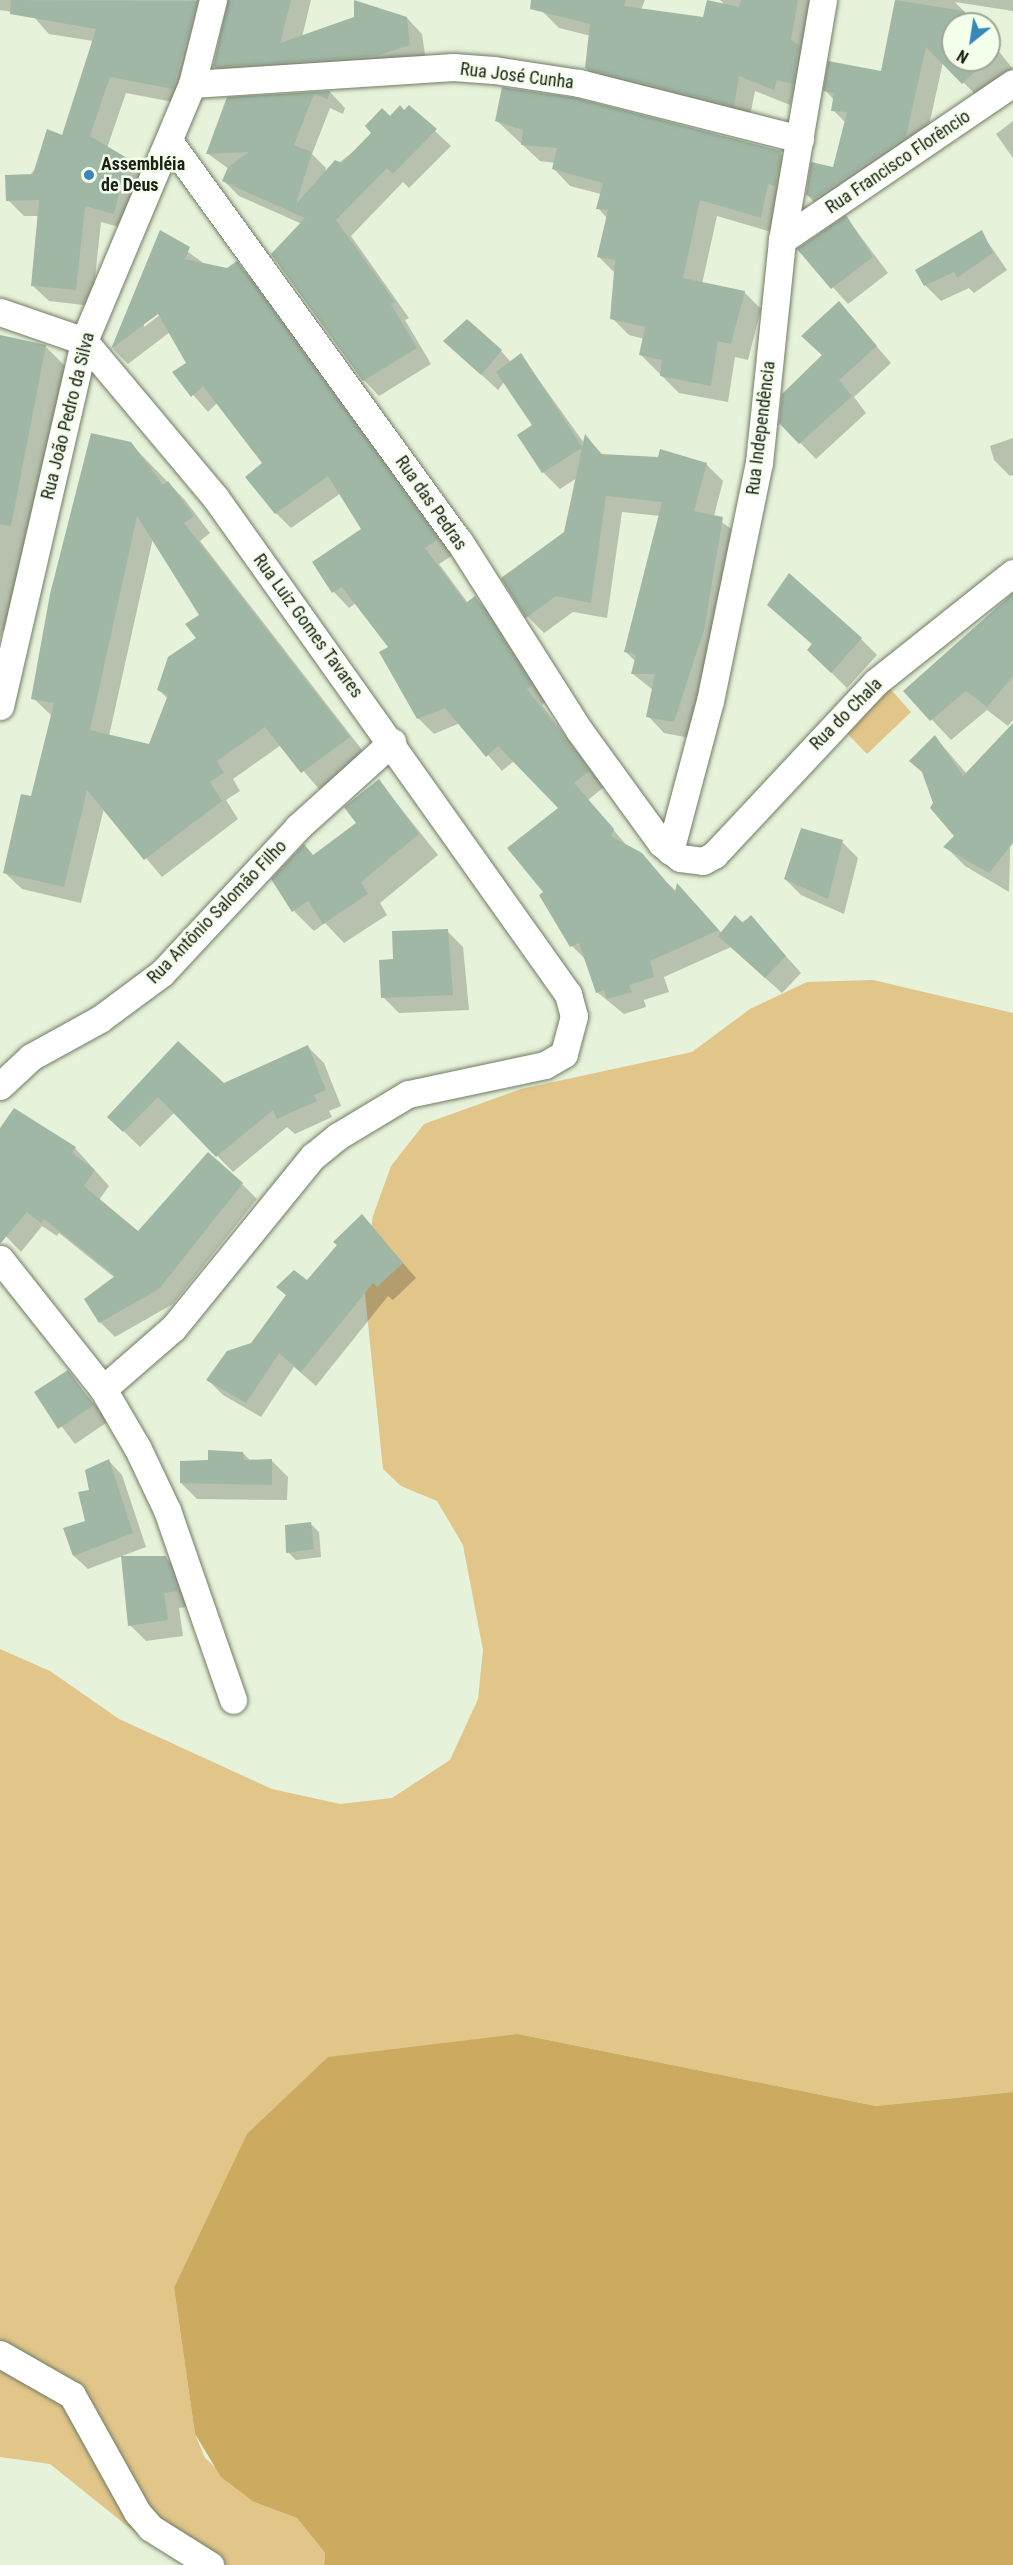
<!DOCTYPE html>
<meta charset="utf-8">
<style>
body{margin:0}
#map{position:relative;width:1013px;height:2565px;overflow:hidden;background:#e6f2d9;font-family:"Roboto Condensed",sans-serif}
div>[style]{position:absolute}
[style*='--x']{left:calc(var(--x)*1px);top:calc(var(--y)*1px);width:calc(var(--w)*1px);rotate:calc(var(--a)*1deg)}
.green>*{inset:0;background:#e1c589}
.forest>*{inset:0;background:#ccaa60}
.shadow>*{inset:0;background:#0003}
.building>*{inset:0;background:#a1b7a5}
.roads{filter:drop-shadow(0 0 2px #707c65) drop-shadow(0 0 2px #707c65)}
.minor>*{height:27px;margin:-13.5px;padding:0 13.5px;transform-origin:13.5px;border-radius:13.5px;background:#fff}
.dots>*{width:16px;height:16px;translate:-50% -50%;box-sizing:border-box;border:3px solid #f4ffeb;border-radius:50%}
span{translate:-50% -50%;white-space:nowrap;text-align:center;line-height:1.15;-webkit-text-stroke:5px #f4ffeb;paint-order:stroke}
.street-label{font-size:18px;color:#1c2118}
.poi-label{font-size:18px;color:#1c2118;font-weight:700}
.left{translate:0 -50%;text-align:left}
.north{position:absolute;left:941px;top:12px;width:60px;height:60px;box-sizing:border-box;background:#f4ffeb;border:2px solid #9ea697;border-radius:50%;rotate:210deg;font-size:16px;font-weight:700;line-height:24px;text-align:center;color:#1c2118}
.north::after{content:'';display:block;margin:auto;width:21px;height:27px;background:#3788b9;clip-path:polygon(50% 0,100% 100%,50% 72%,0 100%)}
</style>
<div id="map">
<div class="green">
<div style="clip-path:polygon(884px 682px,911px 712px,867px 754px,842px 728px)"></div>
<div style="clip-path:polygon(873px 980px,1013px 1013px,1013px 2092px,876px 2106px,518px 2034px,174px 2288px,195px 2434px,205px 2458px,254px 2502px,297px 2518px,325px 2553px,324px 2565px,206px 2565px,165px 2549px,136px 2533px,50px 2464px,0 2457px,0 1649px,50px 1671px,119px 1719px,272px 1789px,340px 1804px,392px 1798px,450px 1760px,478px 1699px,483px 1650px,463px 1545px,437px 1501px,401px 1486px,383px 1469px,363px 1275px,373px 1216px,391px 1166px,424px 1124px,521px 1089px,692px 1052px,750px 1009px,807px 982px)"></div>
</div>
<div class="forest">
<div style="clip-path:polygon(518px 2034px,876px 2106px,1013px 2092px,1013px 2565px,324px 2565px,325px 2553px,297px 2518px,254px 2502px,221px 2477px,195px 2434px,174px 2288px,247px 2134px,328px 2057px)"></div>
</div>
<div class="shadow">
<div style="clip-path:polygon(0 0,311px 0,302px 37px,406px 17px,422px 34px,426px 61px,231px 83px,214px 66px,228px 2px,218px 5px,189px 105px,126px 93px,107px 148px,143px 176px,130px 230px,101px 222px,92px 306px,49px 301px,32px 285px,39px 216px,24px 216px,8px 200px,63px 137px,93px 41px,49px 34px,32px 15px,0 10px)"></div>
<div style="clip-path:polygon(545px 0,645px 0,641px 10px,746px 25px,720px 0,815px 0,808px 98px,793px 95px,790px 105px,755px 91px,749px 121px,602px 84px,586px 68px,591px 36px,559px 28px,543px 12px)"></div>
<div style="clip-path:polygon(896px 0,1013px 0,1013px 11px,955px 2px,976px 24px,953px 24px,953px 60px,989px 60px,989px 39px,1013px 69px,980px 99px,943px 62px,923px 153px,824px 212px,807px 195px,834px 169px,846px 123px,833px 110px,834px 100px,825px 90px,882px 73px)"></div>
<div style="clip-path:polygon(330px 92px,345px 108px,343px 114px,330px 108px,312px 154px,326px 168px,325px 174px,409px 107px,451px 146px,409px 188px,403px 182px,351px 236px,409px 318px,405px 320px,431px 364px,379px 396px,364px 380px,302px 224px,239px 196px,224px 181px,229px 169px,208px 154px,228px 99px)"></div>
<div style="clip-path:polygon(497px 121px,780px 153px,798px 170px,778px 234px,717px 216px,702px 284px,744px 292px,761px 309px,748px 360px,735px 357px,728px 402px,679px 393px,641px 355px,644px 339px,629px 335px,612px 318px,615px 273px,599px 257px,607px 218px,598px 208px,601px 194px,570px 186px,553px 168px,555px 163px,540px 161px)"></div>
<div style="clip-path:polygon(1013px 121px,1013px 158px,996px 134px)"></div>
<div style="clip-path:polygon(846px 217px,888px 273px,848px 304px,799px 249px)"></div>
<div style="clip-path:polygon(evenodd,161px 232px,206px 265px,227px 270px,237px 263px,252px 279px,453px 555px,439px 564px,468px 603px,475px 598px,491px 614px,546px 701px,542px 705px,604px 787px,588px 800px,628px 847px,722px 933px,751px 917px,801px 973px,782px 993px,731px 947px,664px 977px,669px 992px,644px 1000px,646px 1007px,624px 1014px,597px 992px,587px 961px,572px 946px,545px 892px,560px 808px,514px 761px,502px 771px,460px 723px,434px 734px,418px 718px,390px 647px,356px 603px,349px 608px,334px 592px,314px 562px,363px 529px,341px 493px,291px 528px,276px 513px,264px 463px,217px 403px,208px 412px,174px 373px,188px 364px,170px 332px,128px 364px,113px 349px,161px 232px,163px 309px,165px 311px,144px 327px,144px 323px,163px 309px)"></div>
<div style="clip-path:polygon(981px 232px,1007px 270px,974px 293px,969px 288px,941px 301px,925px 285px)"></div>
<div style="clip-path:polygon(839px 303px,891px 363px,854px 397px,866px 413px,816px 459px,781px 423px,823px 356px,803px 337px)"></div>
<div style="clip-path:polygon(0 339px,45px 346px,65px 366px,16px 630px,2px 631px,0 639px)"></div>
<div style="clip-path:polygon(445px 341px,501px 351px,511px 362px,521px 355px,584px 443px,586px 437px,604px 456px,706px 464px,723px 481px,714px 516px,739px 535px,690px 738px,664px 733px,648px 716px,653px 690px,633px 674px,636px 662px,626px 652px,660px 516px,622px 512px,607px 618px,573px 612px,544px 633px,528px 617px,565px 533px,577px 478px,560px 489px,543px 472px,534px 426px,504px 382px,498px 390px)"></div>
<div style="clip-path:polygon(1013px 438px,1013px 475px,1010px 476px,994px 460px,990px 446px)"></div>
<div style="clip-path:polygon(evenodd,130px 443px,185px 500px,210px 533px,200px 541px,366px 755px,319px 789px,281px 745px,233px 779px,240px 791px,226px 800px,238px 819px,162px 877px,104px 808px,81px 903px,22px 889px,4px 872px,32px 798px,52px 716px,33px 698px,130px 443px,153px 538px,201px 615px,198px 639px,159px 690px,168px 699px,150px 746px,109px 736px,153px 538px)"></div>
<div style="clip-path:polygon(1013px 596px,1013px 720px,1008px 726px,987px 710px,951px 740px,905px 691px)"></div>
<div style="clip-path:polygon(769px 605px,861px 639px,877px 655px,847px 688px,825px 666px,813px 645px)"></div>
<div style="clip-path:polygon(935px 737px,967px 774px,1013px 737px,1009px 892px,965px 866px,945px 846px,956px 836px,935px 804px)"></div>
<div style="clip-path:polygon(379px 781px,438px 855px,380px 903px,387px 915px,344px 943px,325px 923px,314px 931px,294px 911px,314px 856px,358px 823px)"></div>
<div style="clip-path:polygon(842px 842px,858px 858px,844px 914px,801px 895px,785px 879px)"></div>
<div style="clip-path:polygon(447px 931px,463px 947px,469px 1010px,399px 1013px,383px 997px,394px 960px)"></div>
<div style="clip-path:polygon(178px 1043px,223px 1085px,308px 1047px,324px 1063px,341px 1106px,329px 1111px,332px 1117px,295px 1134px,287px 1127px,233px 1172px,175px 1112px,140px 1147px,109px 1117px)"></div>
<div style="clip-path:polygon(15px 1110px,75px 1148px,109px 1186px,99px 1200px,138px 1233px,242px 1184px,257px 1199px,173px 1304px,115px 1337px,100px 1322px,115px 1278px,59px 1233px,57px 1236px,42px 1226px,21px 1252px,0 1230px,0 1130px)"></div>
<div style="clip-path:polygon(362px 1216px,416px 1278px,393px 1300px,388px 1296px,316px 1386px,294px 1367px,261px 1417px,223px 1395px,208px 1380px,252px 1345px,287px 1296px,278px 1287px,307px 1282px)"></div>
<div style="clip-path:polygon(67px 1372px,109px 1421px,75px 1444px,36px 1393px)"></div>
<div style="clip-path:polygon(243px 1453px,251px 1461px,272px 1461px,288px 1477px,287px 1500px,197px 1499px,181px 1483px,210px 1462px)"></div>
<div style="clip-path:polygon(109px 1461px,122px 1475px,146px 1547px,88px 1569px,74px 1556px,65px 1529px,86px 1522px,90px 1491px)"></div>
<div style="clip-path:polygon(311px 1524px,319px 1532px,321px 1557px,296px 1560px,288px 1552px)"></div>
<div style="clip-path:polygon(166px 1558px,182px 1574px,193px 1606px,179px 1608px,183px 1636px,146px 1641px,130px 1625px)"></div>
</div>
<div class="building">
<div style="clip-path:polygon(11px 0,197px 1px,173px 89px,110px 77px,90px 136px,127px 158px,114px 214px,85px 206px,76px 290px,31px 286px,39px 200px,6px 201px,5px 175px,33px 174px,47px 129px,62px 135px,96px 29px,10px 14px)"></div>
<div style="clip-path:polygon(228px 0,291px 0,280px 43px,354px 17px,354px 0,407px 17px,410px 45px,376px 56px,213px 67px)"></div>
<div style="clip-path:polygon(531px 0,626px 0,624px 6px,703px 17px,707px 0,739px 7px,741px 0,798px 0,791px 40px,799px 45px,793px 84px,777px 80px,774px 90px,739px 76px,734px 106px,585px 68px,590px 24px,530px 9px)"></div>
<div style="clip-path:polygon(895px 0,964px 11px,976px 24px,953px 24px,953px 60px,988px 60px,962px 84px,926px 47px,906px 136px,815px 198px,806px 195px,811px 162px,833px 167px,847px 112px,831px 111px,834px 93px,823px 91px,828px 61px,881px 71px)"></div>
<div style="clip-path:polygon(989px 38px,1000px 50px,989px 60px)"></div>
<div style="clip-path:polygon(502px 87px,576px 98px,781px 151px,775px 186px,768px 184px,761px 218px,700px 200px,683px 278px,745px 291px,731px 344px,718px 341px,711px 386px,660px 376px,662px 360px,639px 355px,645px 327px,610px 319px,615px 260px,597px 257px,608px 210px,596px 209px,603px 183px,552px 169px,557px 148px,521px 145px,523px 130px,495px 121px)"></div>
<div style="clip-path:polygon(330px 91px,328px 99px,314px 94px,294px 145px,312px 152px,296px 204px,335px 160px,342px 163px,371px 133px,365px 126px,382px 108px,390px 116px,400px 105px,404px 110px,409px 105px,437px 129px,393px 174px,387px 168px,336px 220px,395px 302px,391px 304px,417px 348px,363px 381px,271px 254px,305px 218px,222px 181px,228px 167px,249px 152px,206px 154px,227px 97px)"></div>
<div style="clip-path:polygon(846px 215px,873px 257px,831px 289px,797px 249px)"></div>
<div style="clip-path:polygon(160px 230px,190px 247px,185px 259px,227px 268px,237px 261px,438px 539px,425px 548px,466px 603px,475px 596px,532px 685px,527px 689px,589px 771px,574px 783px,614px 829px,611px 836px,642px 853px,675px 892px,677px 883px,719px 930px,650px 961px,654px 977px,629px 985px,632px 992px,607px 999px,604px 990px,596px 993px,579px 943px,570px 947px,539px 895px,543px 892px,507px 848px,558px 808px,498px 746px,486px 757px,445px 708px,417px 719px,379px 652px,388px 647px,342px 587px,332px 593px,312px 562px,361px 529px,328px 476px,275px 514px,245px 477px,262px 463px,203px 386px,191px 397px,172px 372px,186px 363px,158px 314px,111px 349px)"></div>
<div style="clip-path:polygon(982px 230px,993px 253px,957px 278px,954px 272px,924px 286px,915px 270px)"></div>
<div style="clip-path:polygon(839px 301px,877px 346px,839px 380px,852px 396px,799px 444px,779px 423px,782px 394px,822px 355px,801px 336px)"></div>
<div style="clip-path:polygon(467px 319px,502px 350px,481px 375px,443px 341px)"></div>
<div style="clip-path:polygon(0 335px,46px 345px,11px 526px,0 524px)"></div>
<div style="clip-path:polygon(521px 353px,582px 447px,585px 434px,601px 454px,658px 457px,660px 449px,707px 463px,694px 511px,723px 517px,704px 630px,674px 722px,646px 717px,655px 674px,631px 674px,636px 655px,624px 652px,662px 502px,606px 496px,591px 603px,556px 596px,526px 618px,501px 578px,564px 532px,582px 448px,542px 473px,517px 435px,532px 425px,496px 372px)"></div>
<div style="clip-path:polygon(evenodd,91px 433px,131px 442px,163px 485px,168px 481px,194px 516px,184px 523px,350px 737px,301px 773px,265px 727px,217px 761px,224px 773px,210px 782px,222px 801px,144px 860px,87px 790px,64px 887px,3px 873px,21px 794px,31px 796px,54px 703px,31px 699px,50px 594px,91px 433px,137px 516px,199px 615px,185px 624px,196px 638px,168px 657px,157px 690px,168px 695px,149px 744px,90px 730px,137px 516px)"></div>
<div style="clip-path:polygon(789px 573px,862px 638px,831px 673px,807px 650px,812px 644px,767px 605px)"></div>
<div style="clip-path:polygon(1013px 593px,1013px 676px,987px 707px,966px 691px,930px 721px,903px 691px)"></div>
<div style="clip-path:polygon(1013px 723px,1013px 843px,989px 873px,943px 847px,954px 836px,930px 808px,933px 803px,922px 772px,909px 761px,935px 735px,963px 776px)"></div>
<div style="clip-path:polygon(379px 779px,419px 834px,361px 882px,368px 894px,323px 924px,308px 901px,292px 912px,271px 879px,304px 844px,313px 855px,356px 823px,344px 807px)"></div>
<div style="clip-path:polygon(801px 828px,843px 840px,828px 899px,784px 879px)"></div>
<div style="clip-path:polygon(735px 915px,743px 923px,751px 915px,786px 956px,765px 978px,718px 936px)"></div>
<div style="clip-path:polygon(448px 929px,453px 995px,381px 998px,379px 960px,393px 959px,392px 931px)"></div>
<div style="clip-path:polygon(178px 1041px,224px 1083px,308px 1045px,326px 1090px,314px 1095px,317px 1101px,277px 1119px,273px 1110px,216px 1157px,158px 1097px,123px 1132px,107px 1117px)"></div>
<div style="clip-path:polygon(14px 1108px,76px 1147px,72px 1153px,95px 1170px,84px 1186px,138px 1231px,208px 1152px,243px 1183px,159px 1289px,99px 1323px,84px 1299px,115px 1276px,44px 1219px,41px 1223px,27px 1212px,0 1244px,0 1128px)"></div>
<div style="clip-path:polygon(362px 1214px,403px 1263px,377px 1287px,373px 1283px,301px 1372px,279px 1353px,246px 1403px,206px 1380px,227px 1351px,251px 1343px,286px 1295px,276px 1287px,294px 1270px,307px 1280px,337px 1245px,333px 1242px)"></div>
<div style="clip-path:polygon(68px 1370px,94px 1405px,58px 1429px,34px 1392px)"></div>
<div style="clip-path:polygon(208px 1450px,243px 1452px,244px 1460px,272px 1459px,272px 1485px,180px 1483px,180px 1461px,208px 1460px)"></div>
<div style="clip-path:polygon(109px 1459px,133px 1533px,73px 1556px,63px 1528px,85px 1521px,78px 1492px,89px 1490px,85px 1470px)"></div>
<div style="clip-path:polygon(311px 1522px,314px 1549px,286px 1553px,285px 1525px)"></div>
<div style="clip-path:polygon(121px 1556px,166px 1556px,178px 1591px,164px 1593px,168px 1620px,128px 1626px)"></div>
</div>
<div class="roads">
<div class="minor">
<div style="--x:192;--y:84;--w:262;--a:-3.7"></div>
<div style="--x:453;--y:67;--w:41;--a:4.2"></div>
<div style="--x:494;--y:70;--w:86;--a:8.7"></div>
<div style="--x:579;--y:83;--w:228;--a:14.2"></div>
<div style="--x:169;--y:141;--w:494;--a:54.1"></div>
<div style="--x:459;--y:541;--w:224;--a:57.6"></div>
<div style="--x:579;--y:730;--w:140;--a:54"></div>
<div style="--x:661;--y:843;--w:24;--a:38"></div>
<div style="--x:680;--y:858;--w:23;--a:7"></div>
<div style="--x:703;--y:861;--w:13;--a:-29"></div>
<div style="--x:714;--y:855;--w:237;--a:-46.9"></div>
<div style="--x:876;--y:682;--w:175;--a:-38.5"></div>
<div style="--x:782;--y:240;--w:279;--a:-34.2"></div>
<div style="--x:0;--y:312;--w:89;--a:19"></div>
<div style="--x:84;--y:341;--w:204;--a:50"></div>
<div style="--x:215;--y:497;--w:610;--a:54.62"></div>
<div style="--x:568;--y:994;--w:23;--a:75"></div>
<div style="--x:574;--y:1016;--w:39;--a:105"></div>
<div style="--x:564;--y:1054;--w:22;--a:150"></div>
<div style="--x:545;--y:1065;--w:140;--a:168"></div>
<div style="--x:408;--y:1094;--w:82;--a:149"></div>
<div style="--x:338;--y:1136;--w:32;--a:141"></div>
<div style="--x:313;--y:1156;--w:222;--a:129.1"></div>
<div style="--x:173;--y:1328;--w:93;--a:138.9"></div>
<div style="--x:0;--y:706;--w:375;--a:-77"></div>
<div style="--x:84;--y:341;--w:279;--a:-67.2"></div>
<div style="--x:192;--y:84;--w:87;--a:-76"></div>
<div style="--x:670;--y:851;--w:155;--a:-75.1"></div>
<div style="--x:710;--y:701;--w:243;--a:-78.4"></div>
<div style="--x:759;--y:463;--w:224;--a:-84.1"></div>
<div style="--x:782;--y:240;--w:243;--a:-80.3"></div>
<div style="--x:0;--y:1086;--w:42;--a:-43.1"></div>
<div style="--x:31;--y:1057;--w:79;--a:-28.8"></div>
<div style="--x:100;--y:1019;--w:77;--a:-36.6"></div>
<div style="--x:162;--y:973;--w:200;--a:-47"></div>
<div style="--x:298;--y:827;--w:127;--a:-42.1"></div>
<div style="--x:0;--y:1259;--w:166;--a:51.6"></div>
<div style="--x:103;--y:1389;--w:69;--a:59.7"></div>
<div style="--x:138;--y:1449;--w:68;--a:64.6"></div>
<div style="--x:167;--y:1510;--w:201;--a:70.8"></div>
<div style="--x:0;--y:2354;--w:83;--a:29.7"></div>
<div style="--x:72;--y:2395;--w:134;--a:60.9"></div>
<div style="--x:137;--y:2512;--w:21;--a:49"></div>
<div style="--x:151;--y:2528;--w:70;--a:32.1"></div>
</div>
</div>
<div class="dots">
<div style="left:89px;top:175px;background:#3788b9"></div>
</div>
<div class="street-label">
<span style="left:517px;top:76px;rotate:7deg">Rua José Cunha</span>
<span style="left:898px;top:162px;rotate:-34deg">Rua Francisco Florêncio</span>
<span style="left:68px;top:416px;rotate:-76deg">Rua João Pedro da Silva</span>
<span style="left:761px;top:428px;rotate:-83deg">Rua Independência</span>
<span style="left:431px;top:503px;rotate:55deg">Rua das Pedras</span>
<span style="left:308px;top:626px;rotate:54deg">Rua Luiz Gomes Tavares</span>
<span style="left:846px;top:714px;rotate:-45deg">Rua do Chala</span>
<span style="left:217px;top:912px;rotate:-46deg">Rua Antônio Salomão Filho</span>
</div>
<div class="poi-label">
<span class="left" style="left:101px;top:175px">Assembléia<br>de Deus</span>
</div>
<div class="north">N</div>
</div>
